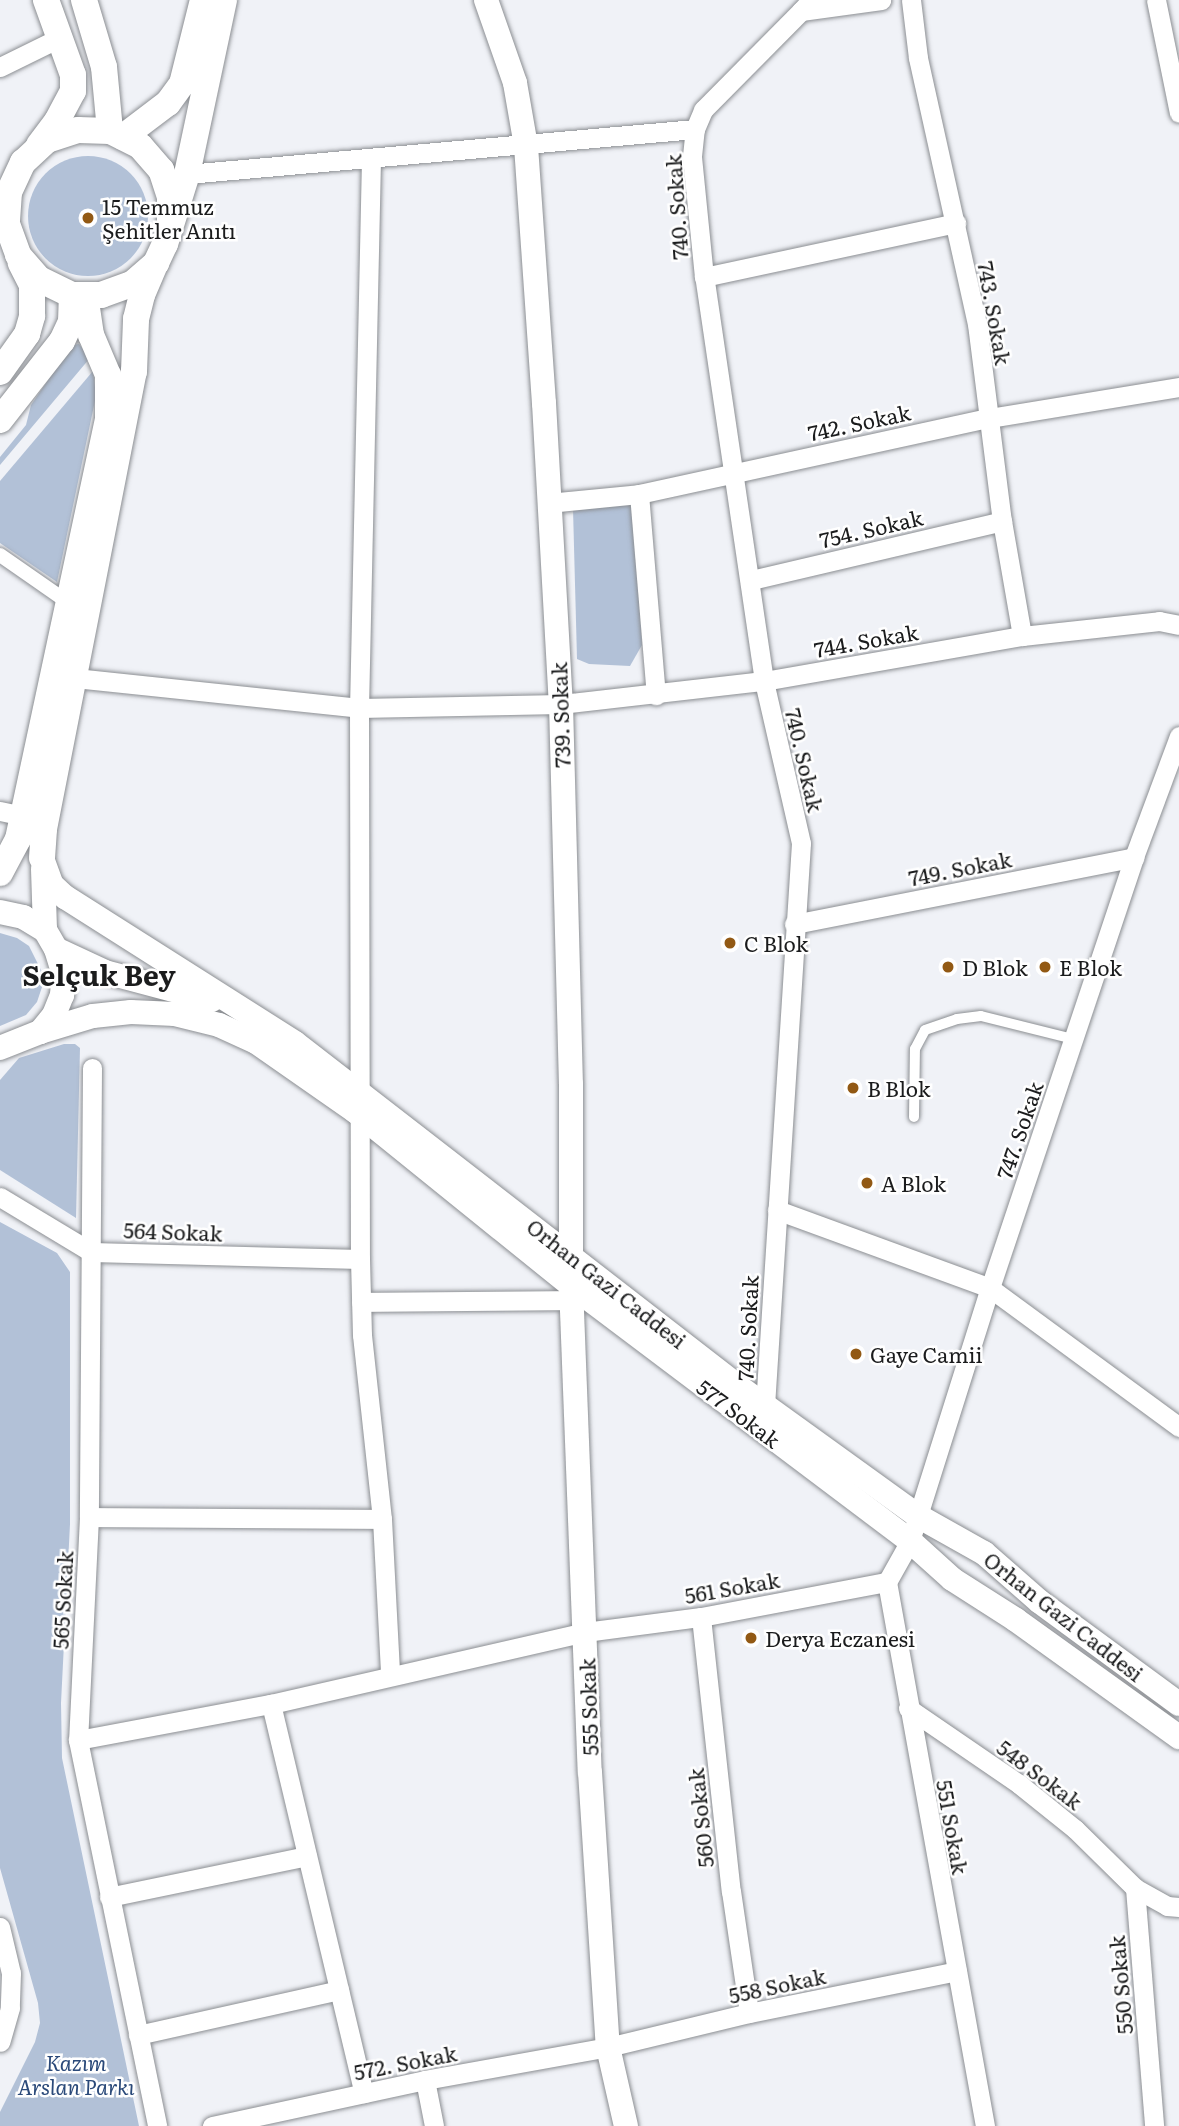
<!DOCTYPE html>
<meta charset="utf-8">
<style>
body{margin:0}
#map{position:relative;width:1179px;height:2126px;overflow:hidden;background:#f0f2f7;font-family:Literata,serif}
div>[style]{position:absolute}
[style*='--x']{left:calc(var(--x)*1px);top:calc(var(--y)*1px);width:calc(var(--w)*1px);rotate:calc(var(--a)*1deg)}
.green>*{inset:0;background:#b2c1d7}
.round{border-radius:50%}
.roads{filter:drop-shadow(0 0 2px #8b8e92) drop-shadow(0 0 2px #8b8e92)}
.service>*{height:10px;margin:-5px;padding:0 5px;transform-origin:5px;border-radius:5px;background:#fff}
.pedestrian>*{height:14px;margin:-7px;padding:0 7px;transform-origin:7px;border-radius:7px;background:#fff}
.minor>*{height:19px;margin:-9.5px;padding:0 9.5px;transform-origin:9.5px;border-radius:9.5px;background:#fff}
.tertiary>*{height:24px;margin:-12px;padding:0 12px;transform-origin:12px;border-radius:12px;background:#fff}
.secondary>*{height:26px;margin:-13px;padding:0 13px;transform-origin:13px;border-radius:13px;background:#fff}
.dots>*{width:19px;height:19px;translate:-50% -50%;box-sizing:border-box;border:4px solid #fff;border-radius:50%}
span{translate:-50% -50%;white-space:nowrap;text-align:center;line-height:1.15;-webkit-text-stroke:5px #fff;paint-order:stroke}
.poi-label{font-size:21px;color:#1b1c1d}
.left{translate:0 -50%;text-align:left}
.street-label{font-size:21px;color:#1b1c1d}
.park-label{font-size:21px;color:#2a4979;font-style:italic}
.district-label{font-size:28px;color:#1b1c1d;font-weight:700}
</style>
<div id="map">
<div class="green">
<div class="round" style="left:28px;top:156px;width:120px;height:120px"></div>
<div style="clip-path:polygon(79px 344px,90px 358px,0 465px,0 457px,26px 425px,31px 405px,72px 345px)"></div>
<div style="clip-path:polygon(93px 371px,96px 396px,57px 582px,0 543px,0 481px)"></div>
<div style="clip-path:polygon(633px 499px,642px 645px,630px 666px,589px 664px,577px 659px,573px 509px)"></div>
<div style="clip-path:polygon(0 933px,17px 938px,29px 946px,42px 972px,42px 987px,37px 1002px,26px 1015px,0 1026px)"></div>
<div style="clip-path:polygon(64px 1044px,75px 1044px,80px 1048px,76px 1218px,0 1170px,0 1080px,19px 1058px)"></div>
<div style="clip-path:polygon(0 1222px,57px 1253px,70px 1272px,70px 1524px,61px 1703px,62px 1758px,139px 2126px,0 2126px,0 2112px,35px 2042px,40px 2023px,38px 2003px,0 1868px)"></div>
</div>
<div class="roads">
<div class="service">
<div style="--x:914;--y:1117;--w:68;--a:-89.2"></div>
<div style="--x:915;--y:1049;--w:21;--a:-62"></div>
<div style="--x:925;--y:1030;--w:34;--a:-19"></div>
<div style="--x:957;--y:1019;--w:24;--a:-7"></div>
<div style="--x:981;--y:1016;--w:95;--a:14"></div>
</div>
<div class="pedestrian">
<div style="--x:0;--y:555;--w:84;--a:34.8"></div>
</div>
<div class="minor">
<div style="--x:811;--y:0;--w:15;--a:132"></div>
<div style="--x:801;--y:11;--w:81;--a:-7.8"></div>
<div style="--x:911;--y:0;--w:58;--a:83.1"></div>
<div style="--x:918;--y:58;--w:272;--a:77.5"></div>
<div style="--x:977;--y:324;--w:199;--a:82.8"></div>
<div style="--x:1002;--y:521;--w:117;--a:80.1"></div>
<div style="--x:1156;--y:0;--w:115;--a:78.5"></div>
<div style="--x:0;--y:67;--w:68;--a:-26.2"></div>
<div style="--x:371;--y:159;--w:549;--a:91.25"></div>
<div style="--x:359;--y:708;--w:551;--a:89.9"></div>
<div style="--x:360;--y:1259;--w:76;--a:88.5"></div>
<div style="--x:362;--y:1335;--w:185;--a:83.8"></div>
<div style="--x:382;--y:1519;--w:155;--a:87"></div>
<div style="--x:187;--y:174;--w:510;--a:-5.06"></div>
<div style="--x:704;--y:277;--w:258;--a:-12.1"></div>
<div style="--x:639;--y:494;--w:202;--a:85.2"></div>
<div style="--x:548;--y:503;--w:91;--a:-5.6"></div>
<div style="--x:639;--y:494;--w:358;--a:-12.3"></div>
<div style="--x:989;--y:418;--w:193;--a:-9.3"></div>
<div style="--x:751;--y:580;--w:258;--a:-13.2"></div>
<div style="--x:75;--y:678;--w:286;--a:6"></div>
<div style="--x:359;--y:708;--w:202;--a:-1.1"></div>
<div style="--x:561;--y:704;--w:204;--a:-6.5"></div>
<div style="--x:764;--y:681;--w:262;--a:-9.9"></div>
<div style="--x:1022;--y:636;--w:138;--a:-6.2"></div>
<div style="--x:1159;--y:621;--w:20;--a:11"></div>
<div style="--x:0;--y:811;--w:24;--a:12"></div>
<div style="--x:794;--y:924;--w:347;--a:-11.1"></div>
<div style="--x:92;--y:1068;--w:449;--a:90.4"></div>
<div style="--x:89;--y:1517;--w:223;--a:92.8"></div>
<div style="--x:78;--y:1740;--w:394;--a:78.4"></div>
<div style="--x:0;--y:1197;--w:106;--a:31.1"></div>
<div style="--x:91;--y:1252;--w:269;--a:1.5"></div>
<div style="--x:777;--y:1210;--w:227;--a:20.1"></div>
<div style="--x:990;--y:1288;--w:235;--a:36.3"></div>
<div style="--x:361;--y:1302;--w:211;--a:-0.5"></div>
<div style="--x:765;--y:1406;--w:564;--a:-86.34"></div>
<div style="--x:801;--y:843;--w:166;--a:-102.9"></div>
<div style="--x:764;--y:681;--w:408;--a:-98.4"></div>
<div style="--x:704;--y:277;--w:122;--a:-95.7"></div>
<div style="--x:692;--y:156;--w:27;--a:-84"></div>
<div style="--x:695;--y:129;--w:21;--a:-67"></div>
<div style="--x:703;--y:110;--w:139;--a:-45.3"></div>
<div style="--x:89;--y:1517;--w:293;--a:0.4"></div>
<div style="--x:701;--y:1617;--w:276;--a:83.8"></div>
<div style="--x:731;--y:1891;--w:123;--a:81.6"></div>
<div style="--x:271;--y:1704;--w:400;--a:76.6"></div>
<div style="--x:908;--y:1708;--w:135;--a:34.4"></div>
<div style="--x:1019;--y:1784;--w:72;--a:38.8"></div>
<div style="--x:1075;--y:1829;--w:84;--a:44.5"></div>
<div style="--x:1135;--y:1888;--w:37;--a:29"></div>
<div style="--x:1167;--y:1906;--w:12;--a:5"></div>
<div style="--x:78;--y:1740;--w:196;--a:-10.6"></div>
<div style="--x:271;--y:1704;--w:322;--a:-12.9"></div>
<div style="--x:585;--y:1632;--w:117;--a:-7.4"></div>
<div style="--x:701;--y:1617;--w:189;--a:-10.7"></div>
<div style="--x:1135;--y:1888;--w:239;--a:85.4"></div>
<div style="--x:109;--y:1897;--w:202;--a:-11.7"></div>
<div style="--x:0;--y:1927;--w:47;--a:76.6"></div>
<div style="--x:11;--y:1973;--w:35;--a:92"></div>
<div style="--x:10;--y:2008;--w:35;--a:106"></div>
<div style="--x:138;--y:2035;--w:206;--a:-12.6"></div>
<div style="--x:425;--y:2080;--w:47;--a:78.9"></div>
<div style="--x:212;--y:2126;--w:218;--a:-12.2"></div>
<div style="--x:425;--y:2080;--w:186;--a:-10.2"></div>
<div style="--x:608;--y:2047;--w:145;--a:-13.6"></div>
<div style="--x:749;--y:2013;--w:212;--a:-11.4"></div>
<div style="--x:985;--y:2126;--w:553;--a:-100.21"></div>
<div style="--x:887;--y:1582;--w:47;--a:-60.7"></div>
<div style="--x:910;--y:1541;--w:265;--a:-72.5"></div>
<div style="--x:990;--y:1288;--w:454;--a:-71.5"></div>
<div style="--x:1134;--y:857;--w:129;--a:-69.6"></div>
</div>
<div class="tertiary">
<div style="--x:486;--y:0;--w:88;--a:70.7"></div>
<div style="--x:515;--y:83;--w:64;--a:80.1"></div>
<div style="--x:526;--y:146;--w:258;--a:86"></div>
<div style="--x:544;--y:403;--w:301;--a:86.8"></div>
<div style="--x:561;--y:704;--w:380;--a:88.5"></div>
<div style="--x:571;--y:1084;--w:201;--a:90"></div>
<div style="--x:571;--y:1285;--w:487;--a:87.8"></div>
<div style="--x:590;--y:1772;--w:276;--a:86.3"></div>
<div style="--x:608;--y:2047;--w:81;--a:77.2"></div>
<div style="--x:42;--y:858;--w:29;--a:70"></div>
<div style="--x:52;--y:885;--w:18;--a:43"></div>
<div style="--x:65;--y:897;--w:272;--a:32.4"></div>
<div style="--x:295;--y:1043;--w:557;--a:37.78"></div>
<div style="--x:735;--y:1384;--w:226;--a:35.8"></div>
<div style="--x:918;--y:1516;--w:76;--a:29.3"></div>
<div style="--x:984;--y:1553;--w:74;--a:41.2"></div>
<div style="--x:1040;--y:1602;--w:172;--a:36.3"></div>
<div style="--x:43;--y:869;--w:61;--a:88.1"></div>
<div style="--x:0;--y:912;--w:24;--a:12"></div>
<div style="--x:23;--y:917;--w:26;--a:31"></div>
<div style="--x:45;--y:930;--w:22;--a:60"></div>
<div style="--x:56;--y:949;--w:24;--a:73"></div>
<div style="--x:63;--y:972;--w:23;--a:92"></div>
<div style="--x:62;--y:995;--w:22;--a:112"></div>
<div style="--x:54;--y:1015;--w:22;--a:129"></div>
<div style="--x:40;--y:1032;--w:43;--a:158.2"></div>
<div style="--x:56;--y:949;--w:54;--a:25.1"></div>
<div style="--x:105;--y:972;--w:110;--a:14.8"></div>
<div style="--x:40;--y:1032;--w:55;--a:-16.8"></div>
<div style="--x:93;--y:1016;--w:38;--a:-6"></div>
<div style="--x:131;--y:1012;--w:44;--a:2.6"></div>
<div style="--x:175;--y:1014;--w:45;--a:14"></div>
<div style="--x:219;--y:1025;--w:41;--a:24.7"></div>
<div style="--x:256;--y:1042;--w:121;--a:34.9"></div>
<div style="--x:355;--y:1111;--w:285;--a:38.9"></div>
<div style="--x:577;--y:1290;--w:417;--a:37"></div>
<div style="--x:910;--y:1541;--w:57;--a:42.1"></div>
<div style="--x:952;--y:1579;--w:76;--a:32.6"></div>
<div style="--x:1016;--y:1620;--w:201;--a:35.7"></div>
</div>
<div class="secondary">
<div style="--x:84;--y:0;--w:70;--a:73.4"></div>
<div style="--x:104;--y:67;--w:64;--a:84.6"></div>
<div style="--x:123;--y:137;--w:56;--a:-37.1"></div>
<div style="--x:168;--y:103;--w:24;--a:-54"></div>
<div style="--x:182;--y:84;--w:87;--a:-76"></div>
<div style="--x:39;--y:145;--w:30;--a:-53"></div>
<div style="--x:57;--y:121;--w:34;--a:-62"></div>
<div style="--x:73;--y:91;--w:16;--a:-90"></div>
<div style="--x:73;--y:75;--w:80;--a:-109.8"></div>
<div style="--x:170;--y:224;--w:27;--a:-90"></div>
<div style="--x:170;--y:197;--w:28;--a:-108"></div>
<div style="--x:161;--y:170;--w:32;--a:-131"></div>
<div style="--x:140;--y:146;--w:34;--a:-153"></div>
<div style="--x:110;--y:131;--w:32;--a:-178"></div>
<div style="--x:78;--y:130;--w:33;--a:162"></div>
<div style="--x:47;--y:140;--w:33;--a:137"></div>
<div style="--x:23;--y:162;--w:33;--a:115"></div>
<div style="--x:9;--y:192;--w:32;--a:94"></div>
<div style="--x:7;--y:224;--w:33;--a:70"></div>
<div style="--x:18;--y:255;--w:32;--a:49"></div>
<div style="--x:39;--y:279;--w:37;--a:26"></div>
<div style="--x:72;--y:295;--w:29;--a:0"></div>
<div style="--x:101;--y:295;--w:33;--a:-20"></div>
<div style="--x:132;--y:284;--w:32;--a:-41"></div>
<div style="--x:156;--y:263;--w:21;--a:-65"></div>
<div style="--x:165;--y:244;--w:73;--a:-72.6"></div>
<div style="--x:187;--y:174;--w:178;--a:-78"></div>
<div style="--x:0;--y:372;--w:47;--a:-54.6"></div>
<div style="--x:27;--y:334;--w:19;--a:-74"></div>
<div style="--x:32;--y:316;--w:31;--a:-90"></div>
<div style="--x:32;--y:285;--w:25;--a:-117"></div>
<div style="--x:0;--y:420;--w:100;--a:-51.9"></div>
<div style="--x:62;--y:341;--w:21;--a:-65"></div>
<div style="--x:71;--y:322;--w:27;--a:-88"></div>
<div style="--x:42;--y:858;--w:29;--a:-86"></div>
<div style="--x:44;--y:829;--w:466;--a:-78.9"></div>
<div style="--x:134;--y:372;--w:53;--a:-87.8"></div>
<div style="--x:136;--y:319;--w:25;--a:-76"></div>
<div style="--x:142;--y:295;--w:30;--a:-67"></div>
<div style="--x:0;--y:873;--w:38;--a:-62"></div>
<div style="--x:18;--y:839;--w:431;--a:-77.9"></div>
<div style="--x:108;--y:418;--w:43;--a:-90"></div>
<div style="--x:108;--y:375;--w:43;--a:-113"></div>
<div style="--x:91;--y:335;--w:40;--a:-98.5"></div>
</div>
</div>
<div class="dots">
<div style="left:88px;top:218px;background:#925914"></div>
<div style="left:730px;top:943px;background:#925914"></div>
<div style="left:948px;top:967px;background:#925914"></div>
<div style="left:1045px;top:967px;background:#925914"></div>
<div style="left:853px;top:1088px;background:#925914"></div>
<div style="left:867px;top:1183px;background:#925914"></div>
<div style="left:856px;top:1354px;background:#925914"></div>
<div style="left:751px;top:1638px;background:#925914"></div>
</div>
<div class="poi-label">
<span class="left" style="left:102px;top:218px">15 Temmuz<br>Şehitler Anıtı</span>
<span class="left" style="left:744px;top:943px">C Blok</span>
<span class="left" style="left:962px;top:967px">D Blok</span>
<span class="left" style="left:1059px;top:967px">E Blok</span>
<span class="left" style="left:867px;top:1088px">B Blok</span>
<span class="left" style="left:881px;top:1183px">A Blok</span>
<span class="left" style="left:870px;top:1354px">Gaye Camii</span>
<span class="left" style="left:765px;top:1638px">Derya Eczanesi</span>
</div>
<div class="street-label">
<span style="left:676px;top:207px;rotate:-94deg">740. Sokak</span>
<span style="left:995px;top:313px;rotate:80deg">743. Sokak</span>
<span style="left:859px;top:422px;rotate:-12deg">742. Sokak</span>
<span style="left:871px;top:528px;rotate:-13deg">754. Sokak</span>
<span style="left:866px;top:640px;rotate:-10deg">744. Sokak</span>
<span style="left:560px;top:715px;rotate:-92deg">739. Sokak</span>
<span style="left:805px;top:760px;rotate:77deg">740. Sokak</span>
<span style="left:960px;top:868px;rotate:-11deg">749. Sokak</span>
<span style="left:1019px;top:1130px;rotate:-71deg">747. Sokak</span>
<span style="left:173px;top:1231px;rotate:2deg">564 Sokak</span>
<span style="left:607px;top:1283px;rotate:38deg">Orhan Gazi Caddesi</span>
<span style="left:747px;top:1328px;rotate:-87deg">740. Sokak</span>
<span style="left:739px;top:1413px;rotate:37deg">577 Sokak</span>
<span style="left:732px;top:1587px;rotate:-10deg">561 Sokak</span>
<span style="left:62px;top:1600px;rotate:-87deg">565 Sokak</span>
<span style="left:1064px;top:1616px;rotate:38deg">Orhan Gazi Caddesi</span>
<span style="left:588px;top:1707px;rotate:-92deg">555 Sokak</span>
<span style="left:1040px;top:1774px;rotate:37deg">548 Sokak</span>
<span style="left:700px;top:1818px;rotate:-96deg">560 Sokak</span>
<span style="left:953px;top:1827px;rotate:80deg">551 Sokak</span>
<span style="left:777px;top:1985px;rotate:-12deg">558 Sokak</span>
<span style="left:1120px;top:1985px;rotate:-95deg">550 Sokak</span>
<span style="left:405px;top:2062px;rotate:-11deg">572. Sokak</span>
</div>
<div class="park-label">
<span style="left:76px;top:2074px">Kazım<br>Arslan Parkı</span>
</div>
<div class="district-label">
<span style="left:99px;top:974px">Selçuk Bey</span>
</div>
</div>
